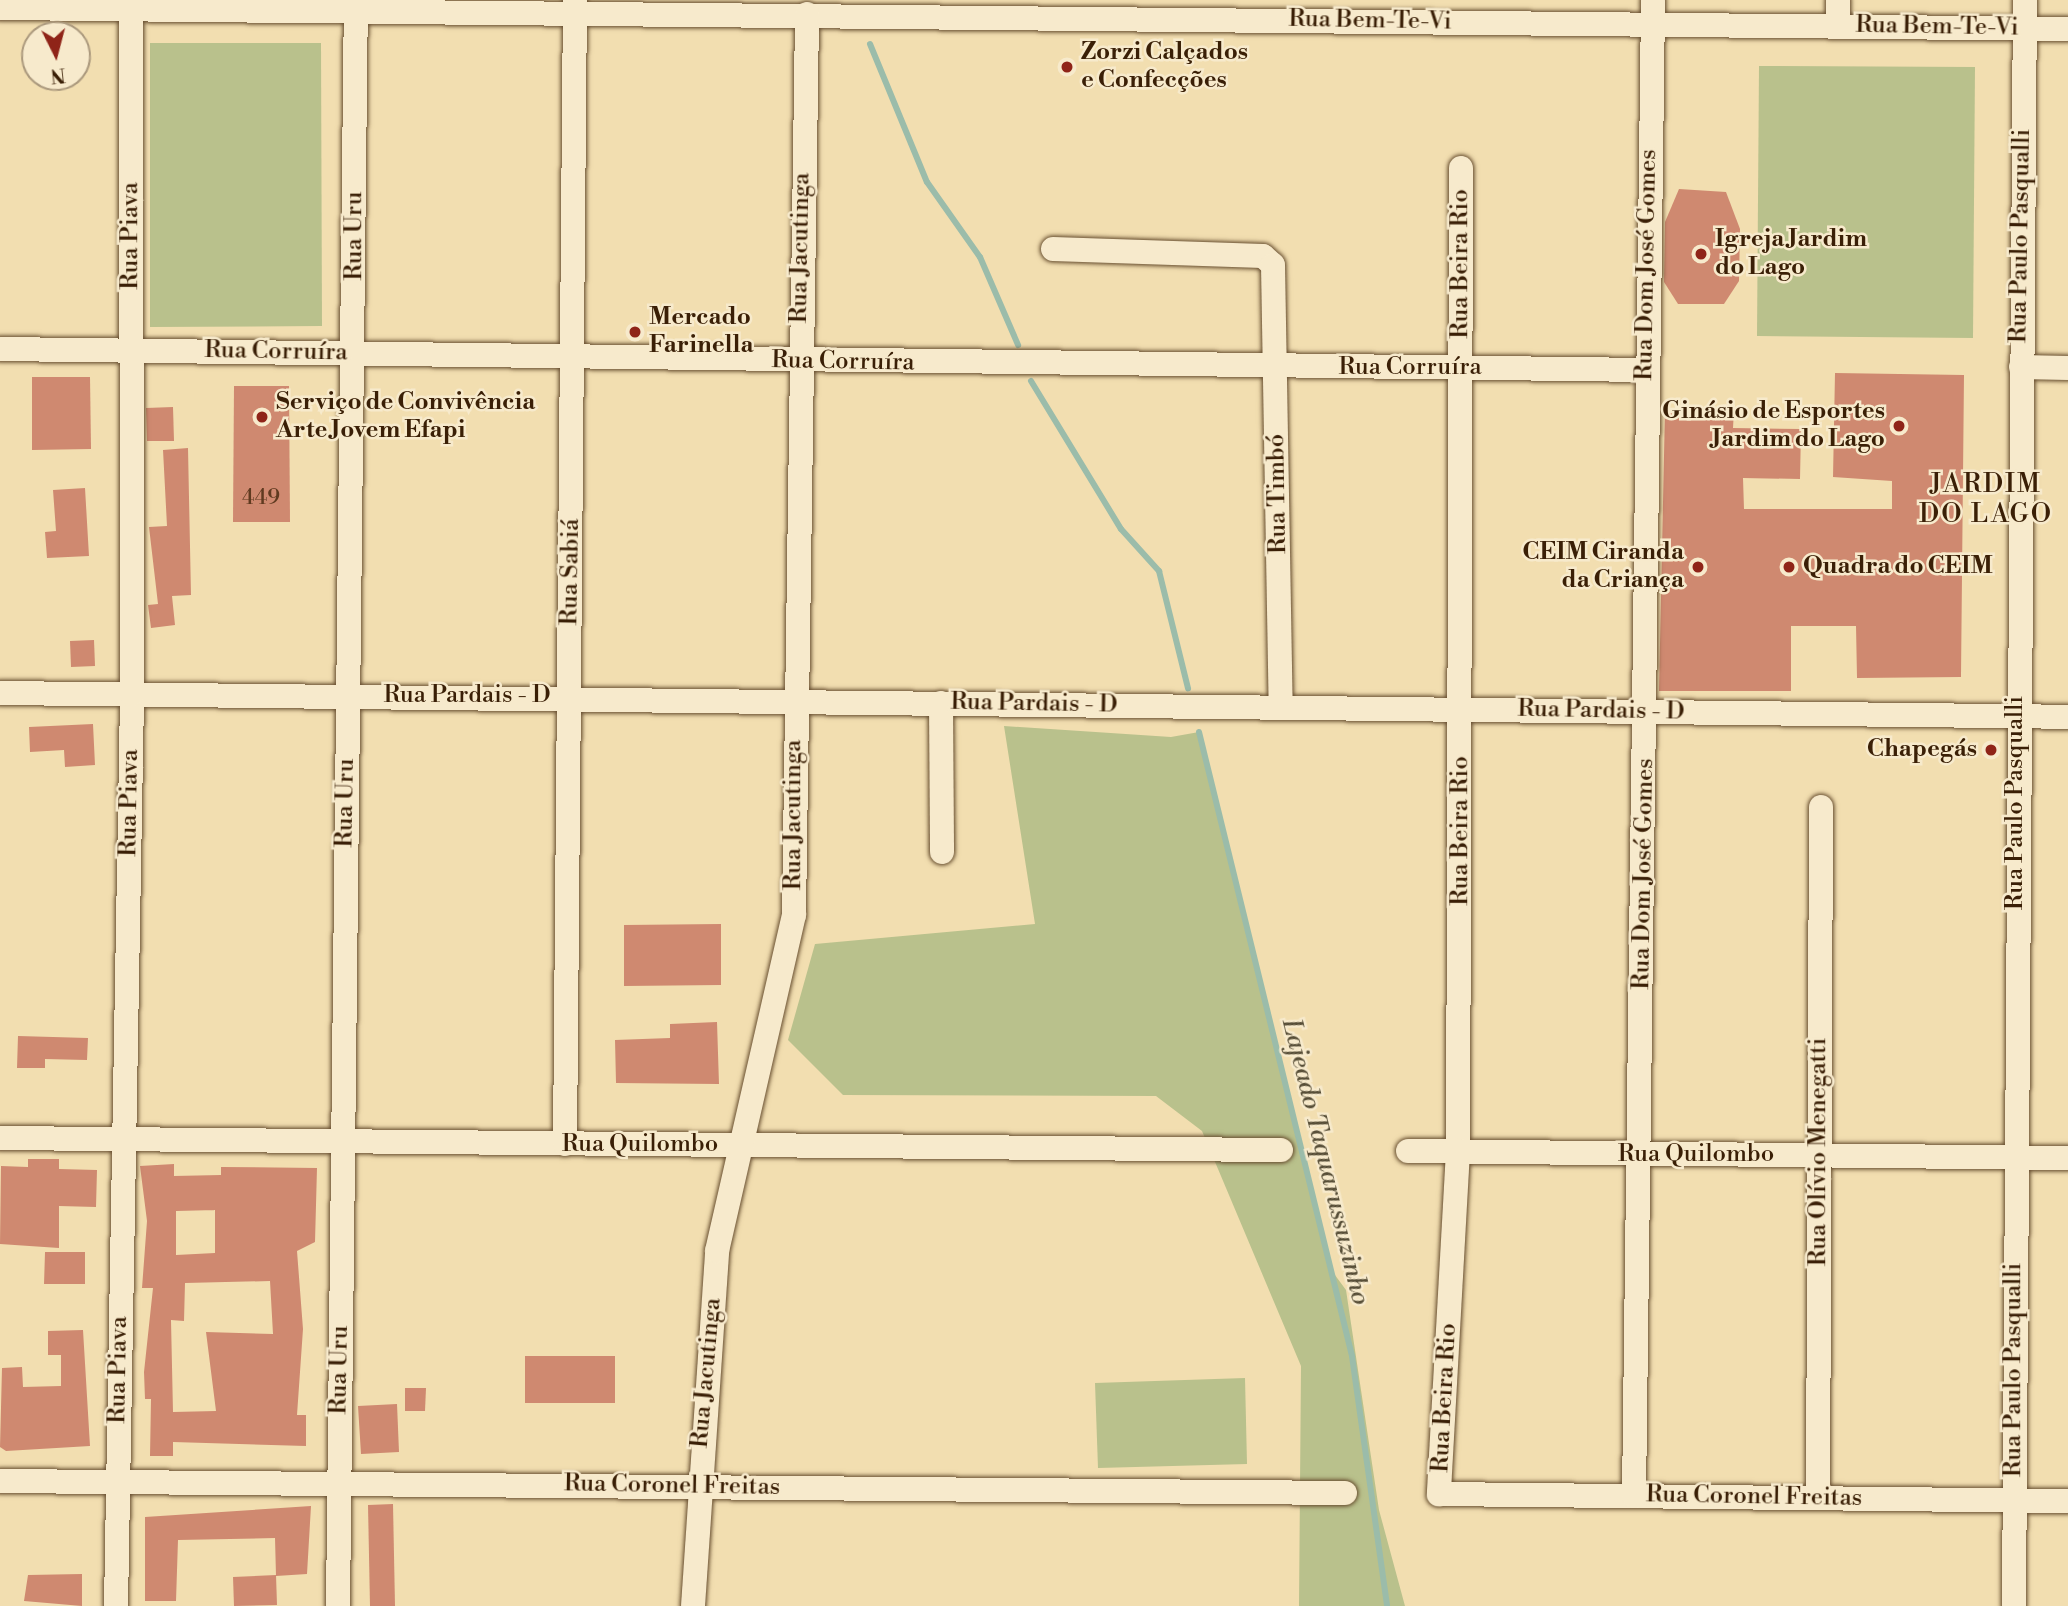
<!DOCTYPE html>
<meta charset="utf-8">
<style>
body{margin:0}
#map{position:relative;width:2068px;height:1606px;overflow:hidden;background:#f2deb0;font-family:"Libre Bodoni",serif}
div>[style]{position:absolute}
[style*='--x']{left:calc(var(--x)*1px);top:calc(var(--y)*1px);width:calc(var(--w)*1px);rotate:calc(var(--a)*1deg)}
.green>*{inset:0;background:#b9c18c}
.stream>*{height:6px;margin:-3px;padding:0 3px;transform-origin:3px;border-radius:3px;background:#9bbcaa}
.building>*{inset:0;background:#cf8970}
.roads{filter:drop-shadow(0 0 2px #684f30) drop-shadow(0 0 2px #684f30)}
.minor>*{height:24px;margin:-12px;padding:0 12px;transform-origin:12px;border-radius:12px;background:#f7eacc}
.dots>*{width:19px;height:19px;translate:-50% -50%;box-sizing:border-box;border:4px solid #f7eacc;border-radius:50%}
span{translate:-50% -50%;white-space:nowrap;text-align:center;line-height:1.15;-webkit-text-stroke:5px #f7eacc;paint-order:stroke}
.number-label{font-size:21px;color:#5f3a20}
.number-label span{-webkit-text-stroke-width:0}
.street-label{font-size:24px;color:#3a1f06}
.poi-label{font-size:24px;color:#3a1f06;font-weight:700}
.left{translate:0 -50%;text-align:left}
.right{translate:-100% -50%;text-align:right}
.neighbourhood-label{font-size:26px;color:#3a1f06;letter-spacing:2px}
.water-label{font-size:26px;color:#574e37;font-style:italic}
.north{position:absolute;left:21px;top:21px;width:70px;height:70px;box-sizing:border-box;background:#f7eacc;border:2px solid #ab997d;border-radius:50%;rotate:174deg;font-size:19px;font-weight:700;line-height:28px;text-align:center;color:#3a1f06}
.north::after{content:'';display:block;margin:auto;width:24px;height:32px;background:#8f2418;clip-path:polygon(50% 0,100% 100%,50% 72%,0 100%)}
</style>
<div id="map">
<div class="green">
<div style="clip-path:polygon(150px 43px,321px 43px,322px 326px,150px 327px)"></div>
<div style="clip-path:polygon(1759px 66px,1975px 67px,1973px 338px,1757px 336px)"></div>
<div style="clip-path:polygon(1004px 726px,1171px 737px,1199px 732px,1332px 1271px,1346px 1290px,1379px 1510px,1405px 1606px,1299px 1606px,1301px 1366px,1202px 1131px,1156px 1096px,843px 1095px,788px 1040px,815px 944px,1035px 924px)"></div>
<div style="clip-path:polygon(1245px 1378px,1247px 1464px,1098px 1468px,1095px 1383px)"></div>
</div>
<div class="stream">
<div style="--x:870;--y:44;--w:149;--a:67.6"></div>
<div style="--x:927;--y:182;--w:92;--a:54.8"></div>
<div style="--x:980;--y:257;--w:96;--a:66.6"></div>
<div style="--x:1031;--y:381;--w:173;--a:58.7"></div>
<div style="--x:1121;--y:529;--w:57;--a:47.9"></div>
<div style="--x:1159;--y:571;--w:121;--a:76.1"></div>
<div style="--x:1199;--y:732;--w:642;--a:76.22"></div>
<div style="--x:1352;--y:1356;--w:252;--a:82"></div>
</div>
<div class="building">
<div style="clip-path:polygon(1679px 189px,1726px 192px,1740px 229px,1739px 281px,1724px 304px,1678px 304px,1664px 282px,1665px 222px)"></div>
<div style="clip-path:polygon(1835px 373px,1964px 375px,1961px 677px,1857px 678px,1856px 626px,1791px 626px,1791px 691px,1659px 691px,1665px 409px,1734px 410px,1733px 428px,1801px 429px,1800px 479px,1743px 478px,1744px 509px,1892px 509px,1892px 481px,1833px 477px)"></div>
<div style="clip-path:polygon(32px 377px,90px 377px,91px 449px,32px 450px)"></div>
<div style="clip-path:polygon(234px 386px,289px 386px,290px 522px,233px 522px)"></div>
<div style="clip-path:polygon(173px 407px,174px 441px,147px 441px,146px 408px)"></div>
<div style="clip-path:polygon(188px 448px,191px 595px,172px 596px,175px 625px,151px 628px,148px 605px,158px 604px,149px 527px,167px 526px,163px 450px)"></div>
<div style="clip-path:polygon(85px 488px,89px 556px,47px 558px,45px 532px,56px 531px,53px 490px)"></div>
<div style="clip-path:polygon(94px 640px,95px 666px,71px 667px,70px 641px)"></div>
<div style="clip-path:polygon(93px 724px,95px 765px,65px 767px,64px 750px,30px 752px,29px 727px)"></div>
<div style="clip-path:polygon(721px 924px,721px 985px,624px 986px,624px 925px)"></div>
<div style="clip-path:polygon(717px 1022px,719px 1084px,616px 1083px,615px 1040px,670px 1038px,670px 1024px)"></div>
<div style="clip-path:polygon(18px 1036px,88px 1038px,87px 1060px,45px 1059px,45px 1068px,17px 1068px)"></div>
<div style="clip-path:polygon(28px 1159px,59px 1159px,59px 1169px,97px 1170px,96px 1207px,59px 1206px,59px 1248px,0 1244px,1px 1166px,28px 1167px)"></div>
<div style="clip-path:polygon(evenodd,174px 1164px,174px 1176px,221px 1175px,221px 1167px,317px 1168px,315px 1242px,297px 1251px,303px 1329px,297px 1415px,306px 1415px,306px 1446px,173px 1442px,173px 1456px,150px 1456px,151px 1399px,145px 1399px,144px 1372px,153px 1288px,142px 1288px,147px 1221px,140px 1166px,174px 1164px,215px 1210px,215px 1253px,176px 1255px,176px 1211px,215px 1210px,174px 1164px,270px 1281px,273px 1334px,206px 1332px,216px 1411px,173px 1412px,171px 1320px,184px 1321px,185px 1283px,270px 1281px)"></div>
<div style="clip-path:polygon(45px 1252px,85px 1252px,85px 1284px,44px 1284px)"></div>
<div style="clip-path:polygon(83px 1330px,90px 1446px,6px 1451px,0 1447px,2px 1368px,22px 1367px,23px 1387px,61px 1386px,61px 1355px,48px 1355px,48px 1331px)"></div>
<div style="clip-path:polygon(525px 1356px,615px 1356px,615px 1403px,525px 1403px)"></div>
<div style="clip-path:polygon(405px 1388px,426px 1388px,425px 1411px,405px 1411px)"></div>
<div style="clip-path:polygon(397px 1404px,399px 1452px,361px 1454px,358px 1406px)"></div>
<div style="clip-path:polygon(393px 1504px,395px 1606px,370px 1606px,368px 1505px)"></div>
<div style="clip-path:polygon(311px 1506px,307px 1574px,276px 1576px,275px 1538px,178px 1540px,176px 1601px,145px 1601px,145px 1517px)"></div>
<div style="clip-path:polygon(82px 1574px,82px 1606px,24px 1601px,28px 1575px)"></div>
<div style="clip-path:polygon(276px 1575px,277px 1605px,234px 1606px,233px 1577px)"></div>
</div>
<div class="roads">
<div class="minor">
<div style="--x:0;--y:8;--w:2068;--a:0.58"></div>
<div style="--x:1838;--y:25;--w:25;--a:-90"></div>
<div style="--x:1461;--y:168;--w:983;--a:90.17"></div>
<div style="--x:1458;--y:1151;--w:344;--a:93.2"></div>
<div style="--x:1439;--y:1494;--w:629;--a:0.64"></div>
<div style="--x:1053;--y:249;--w:210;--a:1.9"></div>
<div style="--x:1263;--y:256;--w:13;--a:42"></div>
<div style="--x:1273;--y:265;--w:442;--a:89"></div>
<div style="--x:0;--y:349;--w:1645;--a:0.73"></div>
<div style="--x:2021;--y:367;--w:47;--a:1.2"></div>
<div style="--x:0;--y:693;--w:2068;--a:0.66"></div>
<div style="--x:941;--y:703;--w:149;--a:89.6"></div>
<div style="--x:0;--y:1138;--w:1281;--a:0.54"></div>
<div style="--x:565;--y:1144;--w:1144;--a:-89.5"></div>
<div style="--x:1408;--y:1151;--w:660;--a:0.61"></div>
<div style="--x:0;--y:1481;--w:1345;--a:0.51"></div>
<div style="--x:1634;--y:1496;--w:1496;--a:-89.27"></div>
<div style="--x:1818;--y:1497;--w:690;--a:-89.75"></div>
<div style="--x:116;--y:1606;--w:912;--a:-88.99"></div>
<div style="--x:132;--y:694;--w:694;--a:-90.08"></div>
<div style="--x:338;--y:1606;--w:1606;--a:-89.36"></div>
<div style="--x:693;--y:1606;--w:356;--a:-86.1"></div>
<div style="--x:717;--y:1251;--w:345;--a:-77.1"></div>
<div style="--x:794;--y:915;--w:901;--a:-89.17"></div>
<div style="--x:2014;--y:1606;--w:1606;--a:-89.61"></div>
</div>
</div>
<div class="dots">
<div style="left:1067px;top:67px;background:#8f2418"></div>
<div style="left:1701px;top:254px;background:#8f2418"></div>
<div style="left:635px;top:332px;background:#8f2418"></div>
<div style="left:262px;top:417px;background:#8f2418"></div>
<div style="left:1899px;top:426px;background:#8f2418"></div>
<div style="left:1698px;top:567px;background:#8f2418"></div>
<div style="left:1789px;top:567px;background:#8f2418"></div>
<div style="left:1991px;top:750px;background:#8f2418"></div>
</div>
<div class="number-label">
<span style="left:261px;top:498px">449</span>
</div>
<div class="street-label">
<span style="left:1370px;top:21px;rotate:1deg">Rua Bem-Te-Vi</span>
<span style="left:1937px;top:27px;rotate:1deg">Rua Bem-Te-Vi</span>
<span style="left:131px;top:236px;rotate:-90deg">Rua Piava</span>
<span style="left:355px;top:236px;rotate:-90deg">Rua Uru</span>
<span style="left:2021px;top:236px;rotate:-89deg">Rua Paulo Pasqualli</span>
<span style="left:801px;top:248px;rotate:-89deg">Rua Jacutinga</span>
<span style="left:1461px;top:264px;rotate:-90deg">Rua Beira Rio</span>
<span style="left:1647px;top:265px;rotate:-89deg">Rua Dom José Gomes</span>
<span style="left:276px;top:352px;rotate:1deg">Rua Corruíra</span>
<span style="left:843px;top:362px;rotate:1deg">Rua Corruíra</span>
<span style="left:1410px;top:368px">Rua Corruíra</span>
<span style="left:1278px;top:494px;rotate:-91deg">Rua Timbó</span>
<span style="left:571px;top:572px;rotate:-89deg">Rua Sabiá</span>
<span style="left:467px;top:696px">Rua Pardais - D</span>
<span style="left:1034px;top:704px;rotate:1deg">Rua Pardais - D</span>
<span style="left:1601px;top:711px;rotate:1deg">Rua Pardais - D</span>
<span style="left:130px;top:803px;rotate:-89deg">Rua Piava</span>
<span style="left:346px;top:803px;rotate:-89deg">Rua Uru</span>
<span style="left:2016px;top:803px;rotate:-90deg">Rua Paulo Pasqualli</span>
<span style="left:794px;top:815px;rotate:-90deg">Rua Jacutinga</span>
<span style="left:1461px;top:831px;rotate:-90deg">Rua Beira Rio</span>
<span style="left:1644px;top:874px;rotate:-89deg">Rua Dom José Gomes</span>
<span style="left:640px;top:1145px">Rua Quilombo</span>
<span style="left:1819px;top:1152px;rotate:-90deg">Rua Olívio Menegatti</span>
<span style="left:1696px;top:1155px">Rua Quilombo</span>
<span style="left:119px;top:1370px;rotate:-89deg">Rua Piava</span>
<span style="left:340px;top:1370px;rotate:-89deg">Rua Uru</span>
<span style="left:2014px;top:1370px;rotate:-90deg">Rua Paulo Pasqualli</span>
<span style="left:707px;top:1373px;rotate:-85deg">Rua Jacutinga</span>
<span style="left:1445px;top:1398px;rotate:-87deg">Rua Beira Rio</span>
<span style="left:672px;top:1486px;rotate:1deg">Rua Coronel Freitas</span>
<span style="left:1754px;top:1497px;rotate:1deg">Rua Coronel Freitas</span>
</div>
<div class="poi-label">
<span class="left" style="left:1081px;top:67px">Zorzi Calçados<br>e Confecções</span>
<span class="left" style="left:1715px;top:254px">Igreja Jardim<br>do Lago</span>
<span class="left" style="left:649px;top:332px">Mercado<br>Farinella</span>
<span class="left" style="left:276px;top:417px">Serviço de Convivência<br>Arte Jovem Efapi</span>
<span class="right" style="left:1885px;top:426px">Ginásio de Esportes<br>Jardim do Lago</span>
<span class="right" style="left:1684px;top:567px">CEIM Ciranda<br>da Criança</span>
<span class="left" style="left:1803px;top:567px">Quadra do CEIM</span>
<span class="right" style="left:1977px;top:750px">Chapegás</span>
</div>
<div class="neighbourhood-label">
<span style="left:1986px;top:500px">JARDIM<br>DO LAGO</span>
</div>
<div class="water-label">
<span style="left:1325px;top:1162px;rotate:76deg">Lajeado Taquarussuzinho</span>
</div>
<div class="north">N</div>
</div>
